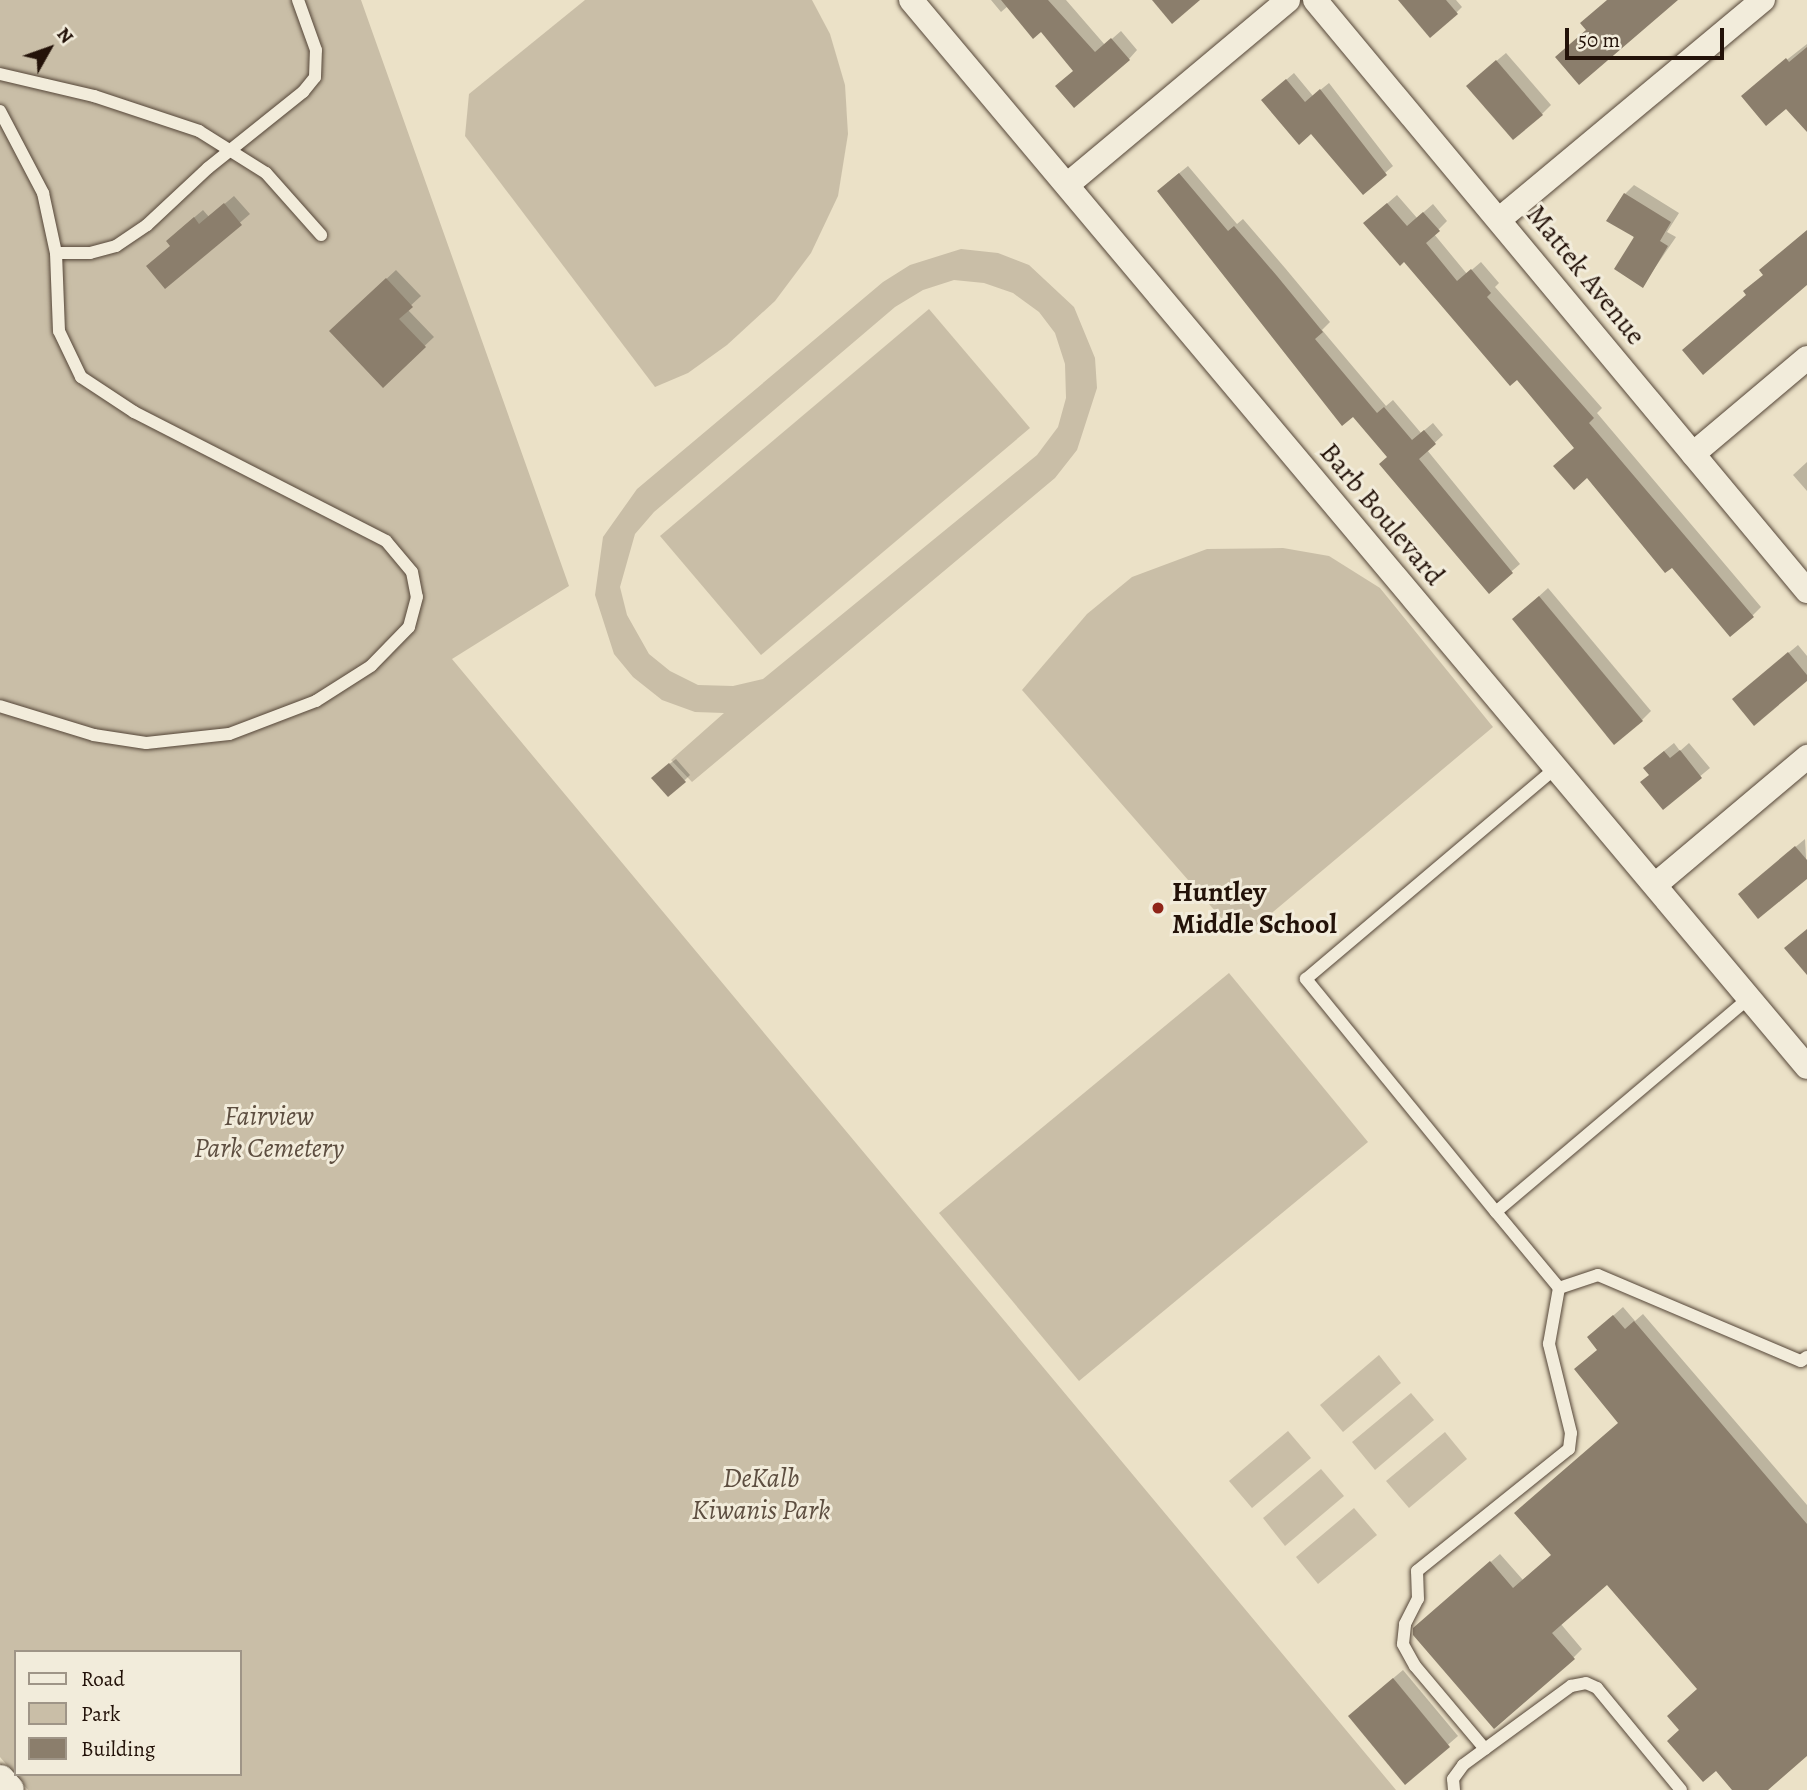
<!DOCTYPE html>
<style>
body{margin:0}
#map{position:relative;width:1807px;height:1790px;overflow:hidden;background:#ebe1c7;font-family:Alegreya,serif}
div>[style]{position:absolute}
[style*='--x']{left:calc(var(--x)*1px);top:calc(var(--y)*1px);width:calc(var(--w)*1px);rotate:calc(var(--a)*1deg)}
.green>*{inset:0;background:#c9bea7}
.shadow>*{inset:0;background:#0003}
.building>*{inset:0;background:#8b7e6c}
.roads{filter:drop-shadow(0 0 2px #554638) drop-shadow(0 0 2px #554638)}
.service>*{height:12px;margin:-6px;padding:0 6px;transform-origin:6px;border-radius:6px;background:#f2ecdb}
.minor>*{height:24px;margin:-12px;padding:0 12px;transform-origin:12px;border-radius:12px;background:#f2ecdb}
.tertiary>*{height:30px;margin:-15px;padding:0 15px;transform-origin:15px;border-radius:15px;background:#f2ecdb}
.dots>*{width:19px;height:19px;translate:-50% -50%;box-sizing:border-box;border:4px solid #f2ecdb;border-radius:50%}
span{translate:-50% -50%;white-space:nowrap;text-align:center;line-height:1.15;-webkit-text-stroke:6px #f2ecdb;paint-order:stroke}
.street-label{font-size:28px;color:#231209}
.poi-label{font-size:28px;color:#231209;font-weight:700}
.left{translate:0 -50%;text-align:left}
.park-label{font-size:28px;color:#5d4e40;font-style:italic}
.legend{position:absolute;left:14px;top:1650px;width:228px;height:126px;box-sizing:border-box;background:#f2ecdb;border:2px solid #9f9587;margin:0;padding:9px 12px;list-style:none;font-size:21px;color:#231209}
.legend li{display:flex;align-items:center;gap:14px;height:35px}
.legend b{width:35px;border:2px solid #9f9587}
.north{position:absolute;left:14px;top:14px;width:70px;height:70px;-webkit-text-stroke:5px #f2ecdb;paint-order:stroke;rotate:50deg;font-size:19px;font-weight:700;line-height:28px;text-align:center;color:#231209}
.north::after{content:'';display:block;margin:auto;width:24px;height:32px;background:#231209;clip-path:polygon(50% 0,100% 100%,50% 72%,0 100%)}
.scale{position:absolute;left:1565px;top:28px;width:159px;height:32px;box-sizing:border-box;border:4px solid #231209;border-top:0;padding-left:9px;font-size:21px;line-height:24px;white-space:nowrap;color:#231209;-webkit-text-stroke:5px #f2ecdb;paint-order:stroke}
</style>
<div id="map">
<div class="green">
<div style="clip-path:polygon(evenodd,0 0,361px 0,569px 586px,452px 659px,1396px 1790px,28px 1790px,0 1757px,0 0,16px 1652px,240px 1652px,240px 1774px,16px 1774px,16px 1652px)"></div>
<div style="clip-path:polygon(585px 0,812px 0,830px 34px,845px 85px,848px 134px,838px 196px,811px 253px,775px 301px,727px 345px,688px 373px,655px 387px,465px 136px,469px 94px)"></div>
<div style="clip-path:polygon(evenodd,961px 249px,998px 253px,1029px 265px,1074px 307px,1095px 358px,1097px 388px,1077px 450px,1055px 478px,692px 782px,671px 760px,724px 713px,695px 712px,662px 700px,633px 677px,614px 654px,595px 595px,603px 537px,637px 489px,883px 282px,910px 265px,961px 249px,954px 280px,984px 283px,1013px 293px,1039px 312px,1055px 333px,1065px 364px,1066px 398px,1058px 427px,1037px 455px,763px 679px,733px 686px,698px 685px,670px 671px,649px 654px,627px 615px,620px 587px,635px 534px,654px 512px,895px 307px,923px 290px,954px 280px)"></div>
<div style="clip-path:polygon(929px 309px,1030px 428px,761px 655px,660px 536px)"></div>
<div style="clip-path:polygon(1283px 548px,1329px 556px,1380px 588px,1493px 727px,1255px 927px,1230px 928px,1022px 690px,1087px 614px,1132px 577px,1207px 549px)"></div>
<div style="clip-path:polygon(1229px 973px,1368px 1142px,1079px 1381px,939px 1213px)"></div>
<div style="clip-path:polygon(1379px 1355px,1401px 1383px,1343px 1432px,1320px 1405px)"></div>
<div style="clip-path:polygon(1411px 1393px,1434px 1420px,1375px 1470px,1352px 1442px)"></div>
<div style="clip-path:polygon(1288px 1431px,1311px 1458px,1252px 1508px,1229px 1481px)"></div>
<div style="clip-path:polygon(1445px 1432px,1467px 1459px,1409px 1508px,1386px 1481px)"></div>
<div style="clip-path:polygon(1321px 1469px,1344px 1496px,1285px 1546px,1263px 1518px)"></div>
<div style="clip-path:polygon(1354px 1508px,1377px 1535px,1318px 1584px,1296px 1557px)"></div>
</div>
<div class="shadow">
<div style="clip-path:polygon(991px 0,1066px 0,1105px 45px,1121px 31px,1137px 50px,1129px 59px,1075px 70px,1041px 30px,1008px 6px,1001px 12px)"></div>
<div style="clip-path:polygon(1401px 0,1456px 0,1462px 7px,1456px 13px)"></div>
<div style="clip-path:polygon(1807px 44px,1807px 130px,1787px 106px,1751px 88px)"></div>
<div style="clip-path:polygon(1506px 53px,1551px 105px,1542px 114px,1477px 77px)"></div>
<div style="clip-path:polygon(1294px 73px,1313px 96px,1329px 83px,1393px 166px,1385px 173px,1312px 131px,1271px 93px)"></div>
<div style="clip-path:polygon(1188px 166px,1237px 224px,1243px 219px,1285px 268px,1330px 322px,1322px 330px,1386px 406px,1393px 400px,1421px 433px,1433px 423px,1443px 435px,1427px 450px,1520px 564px,1489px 591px,1389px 457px,1167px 183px)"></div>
<div style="clip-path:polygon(1634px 185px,1679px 213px,1667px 232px,1676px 237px,1643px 285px,1625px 194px)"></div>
<div style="clip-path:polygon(1397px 195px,1417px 218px,1433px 204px,1447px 221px,1434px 234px,1467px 274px,1481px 262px,1499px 283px,1495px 287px,1602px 408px,1597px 413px,1761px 607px,1752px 616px,1576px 447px,1374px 215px)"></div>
<div style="clip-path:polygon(234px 196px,250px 214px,165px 287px,177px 232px,203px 210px,209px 217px)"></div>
<div style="clip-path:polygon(396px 270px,421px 296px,407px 309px,434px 337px,383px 385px,340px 322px)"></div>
<div style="clip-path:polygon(1807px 462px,1807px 491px,1793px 475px)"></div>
<div style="clip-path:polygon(1548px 588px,1651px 711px,1642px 720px,1514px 619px)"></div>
<div style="clip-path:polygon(1798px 645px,1807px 656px,1807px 679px,1743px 691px)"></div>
<div style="clip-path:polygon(1674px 743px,1680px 751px,1689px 743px,1710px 768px,1663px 807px,1650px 774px,1654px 759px)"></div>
<div style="clip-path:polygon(676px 759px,690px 775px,684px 781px,659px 772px)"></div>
<div style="clip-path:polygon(1805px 839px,1807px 876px,1749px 886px)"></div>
<div style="clip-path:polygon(1623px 1307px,1635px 1321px,1643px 1314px,1807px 1505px,1807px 1754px,1765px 1790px,1735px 1790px,1699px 1689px,1607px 1583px,1560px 1623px,1582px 1649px,1573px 1658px,1425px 1619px,1500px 1554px,1523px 1580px,1552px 1555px,1620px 1422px,1599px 1349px,1598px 1329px)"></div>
<div style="clip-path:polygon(1403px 1670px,1458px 1736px,1405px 1782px,1359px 1707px)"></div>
</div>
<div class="building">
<div style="clip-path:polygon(1001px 0,1048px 0,1095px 52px,1111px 38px,1130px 60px,1074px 108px,1055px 86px,1073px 71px,1041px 32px,1033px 39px)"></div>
<div style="clip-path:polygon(1152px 0,1200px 0,1172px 24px)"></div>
<div style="clip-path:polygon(1398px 0,1446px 0,1458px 14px,1430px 38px)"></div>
<div style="clip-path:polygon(1607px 0,1678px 0,1579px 85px,1555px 57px,1586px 30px,1580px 23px)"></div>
<div style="clip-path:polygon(1807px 47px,1807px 132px,1786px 109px,1766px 126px,1741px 96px,1786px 58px,1789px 62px)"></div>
<div style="clip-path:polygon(1496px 60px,1543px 115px,1513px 140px,1466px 86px)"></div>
<div style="clip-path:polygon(1286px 79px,1305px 102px,1320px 89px,1387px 175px,1363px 195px,1311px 134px,1299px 145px,1261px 100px)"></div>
<div style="clip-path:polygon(1179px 173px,1228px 231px,1234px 226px,1277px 276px,1323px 332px,1315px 339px,1377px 413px,1384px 407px,1412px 440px,1424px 430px,1436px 444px,1419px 459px,1513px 573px,1489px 594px,1379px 464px,1387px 457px,1353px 417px,1342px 426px,1157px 191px)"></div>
<div style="clip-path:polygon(1624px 193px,1671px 222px,1660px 241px,1668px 246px,1643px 288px,1614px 269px,1634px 237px,1606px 221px)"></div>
<div style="clip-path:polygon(224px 203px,242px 225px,165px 289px,146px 266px,170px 246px,166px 241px,194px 217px,199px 224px)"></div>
<div style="clip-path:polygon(1387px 203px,1407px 226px,1423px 212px,1440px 231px,1426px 243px,1457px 281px,1471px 269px,1491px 293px,1487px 297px,1594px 418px,1589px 423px,1754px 617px,1730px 637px,1672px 568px,1665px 573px,1587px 478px,1574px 490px,1553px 466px,1574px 448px,1517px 380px,1510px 386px,1404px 262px,1400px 266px,1363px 223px)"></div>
<div style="clip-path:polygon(1807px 230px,1807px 285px,1703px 375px,1682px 350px,1746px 295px,1743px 291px,1763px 275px,1759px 270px)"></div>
<div style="clip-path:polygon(386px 278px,413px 307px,399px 319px,426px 347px,383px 388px,329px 331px)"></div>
<div style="clip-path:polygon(1539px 596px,1643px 721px,1614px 745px,1512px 619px)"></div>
<div style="clip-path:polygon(1788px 652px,1807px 675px,1807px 681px,1754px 726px,1732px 699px)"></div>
<div style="clip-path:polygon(1680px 750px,1702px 778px,1663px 810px,1640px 782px,1649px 775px,1643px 768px,1664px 751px,1670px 758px)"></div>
<div style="clip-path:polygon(669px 763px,686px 782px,668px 797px,651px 778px)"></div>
<div style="clip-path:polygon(1795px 846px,1807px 860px,1807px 879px,1758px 919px,1738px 894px)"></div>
<div style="clip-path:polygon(1807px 929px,1807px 975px,1784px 948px)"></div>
<div style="clip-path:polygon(1613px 1315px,1625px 1329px,1634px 1321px,1807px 1524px,1807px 1756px,1768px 1790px,1732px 1790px,1716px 1771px,1703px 1782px,1667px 1741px,1679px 1730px,1667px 1716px,1697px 1689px,1607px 1585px,1552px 1633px,1575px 1659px,1494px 1729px,1413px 1635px,1413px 1628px,1490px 1561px,1513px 1588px,1551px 1555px,1514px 1513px,1618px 1423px,1574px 1369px,1597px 1350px,1587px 1337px)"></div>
<div style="clip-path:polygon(1393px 1678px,1450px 1747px,1405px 1785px,1348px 1716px)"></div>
</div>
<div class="roads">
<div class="service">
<div style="--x:0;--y:74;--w:97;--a:13.2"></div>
<div style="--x:94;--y:96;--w:111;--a:18.4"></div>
<div style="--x:199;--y:131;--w:79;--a:32.1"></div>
<div style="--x:266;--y:173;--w:83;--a:48.4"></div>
<div style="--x:0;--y:111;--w:93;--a:62.3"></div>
<div style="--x:43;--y:193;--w:61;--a:77.8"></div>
<div style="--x:56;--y:253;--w:78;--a:87.8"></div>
<div style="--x:59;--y:331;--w:51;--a:64.4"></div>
<div style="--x:81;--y:377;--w:64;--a:33.4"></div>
<div style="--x:134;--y:412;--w:283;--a:27.1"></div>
<div style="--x:386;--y:541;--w:40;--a:50"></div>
<div style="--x:412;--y:572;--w:25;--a:79"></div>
<div style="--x:417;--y:597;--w:31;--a:105"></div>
<div style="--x:409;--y:627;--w:54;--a:134.3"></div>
<div style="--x:371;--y:666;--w:65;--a:147.5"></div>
<div style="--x:316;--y:701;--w:93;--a:159.2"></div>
<div style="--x:229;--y:734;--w:83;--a:173.8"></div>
<div style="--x:146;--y:743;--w:53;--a:-171.3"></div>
<div style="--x:94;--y:735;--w:98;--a:-162.9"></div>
<div style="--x:56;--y:253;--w:34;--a:0"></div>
<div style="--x:90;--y:253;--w:27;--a:-15"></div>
<div style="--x:116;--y:246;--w:37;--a:-34"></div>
<div style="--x:147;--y:225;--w:83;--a:-43.1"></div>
<div style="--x:208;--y:168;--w:122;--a:-38.7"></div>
<div style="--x:303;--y:92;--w:19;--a:-51"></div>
<div style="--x:315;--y:77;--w:27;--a:-88"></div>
<div style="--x:316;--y:50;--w:53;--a:-109.8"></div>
<div style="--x:1749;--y:998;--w:331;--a:139.8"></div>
<div style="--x:1496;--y:1212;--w:99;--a:50.3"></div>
<div style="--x:1559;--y:1288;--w:41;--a:-18.4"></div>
<div style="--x:1598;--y:1275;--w:220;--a:23"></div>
<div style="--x:1801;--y:1361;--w:7;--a:-34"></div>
<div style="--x:1496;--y:1212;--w:301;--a:-129.2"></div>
<div style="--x:1306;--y:979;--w:327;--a:-40.2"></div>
<div style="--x:1485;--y:1749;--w:109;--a:-130.1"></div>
<div style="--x:1415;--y:1666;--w:25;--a:-119"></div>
<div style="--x:1403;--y:1644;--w:20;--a:-84"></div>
<div style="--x:1405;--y:1624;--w:28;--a:-63"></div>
<div style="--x:1418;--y:1599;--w:28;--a:-92"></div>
<div style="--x:1417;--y:1571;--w:195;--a:-38.8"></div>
<div style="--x:1569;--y:1449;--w:16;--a:-83"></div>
<div style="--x:1571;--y:1433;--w:92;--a:-103.9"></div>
<div style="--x:1549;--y:1344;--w:57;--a:-79.9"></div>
<div style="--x:1454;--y:1790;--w:11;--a:-95"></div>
<div style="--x:1453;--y:1779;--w:17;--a:-54"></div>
<div style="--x:1463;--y:1765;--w:134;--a:-36.2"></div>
<div style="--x:1571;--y:1686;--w:15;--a:-11"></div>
<div style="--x:1586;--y:1683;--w:12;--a:24"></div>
<div style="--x:1597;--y:1688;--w:132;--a:50.5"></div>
</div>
<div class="minor">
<div style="--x:911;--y:0;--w:1393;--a:49.98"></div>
<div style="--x:1315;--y:0;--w:769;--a:50.22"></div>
<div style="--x:1067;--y:185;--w:288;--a:-39.9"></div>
<div style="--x:1501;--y:218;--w:341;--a:-39.8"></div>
<div style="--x:1693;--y:454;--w:149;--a:-40.1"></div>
<div style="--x:1655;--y:885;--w:199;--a:-40.1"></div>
</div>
<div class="tertiary">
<div style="--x:0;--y:1780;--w:13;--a:48"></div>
</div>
</div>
<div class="dots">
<div style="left:1158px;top:908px;background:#8f2418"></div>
</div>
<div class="street-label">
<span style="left:1586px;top:275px;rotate:51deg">Mattek Avenue</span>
<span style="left:1382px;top:514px;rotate:50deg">Barb Boulevard</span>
</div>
<div class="poi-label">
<span class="left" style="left:1172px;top:908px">Huntley<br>Middle School</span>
</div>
<div class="park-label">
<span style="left:269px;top:1132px">Fairview<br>Park Cemetery</span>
<span style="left:761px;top:1494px">DeKalb<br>Kiwanis Park</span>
</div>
<ul class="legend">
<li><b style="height:9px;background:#f2ecdb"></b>Road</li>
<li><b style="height:19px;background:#c9bea7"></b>Park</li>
<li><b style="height:19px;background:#8b7e6c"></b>Building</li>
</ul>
<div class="north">N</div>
<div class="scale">50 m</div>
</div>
